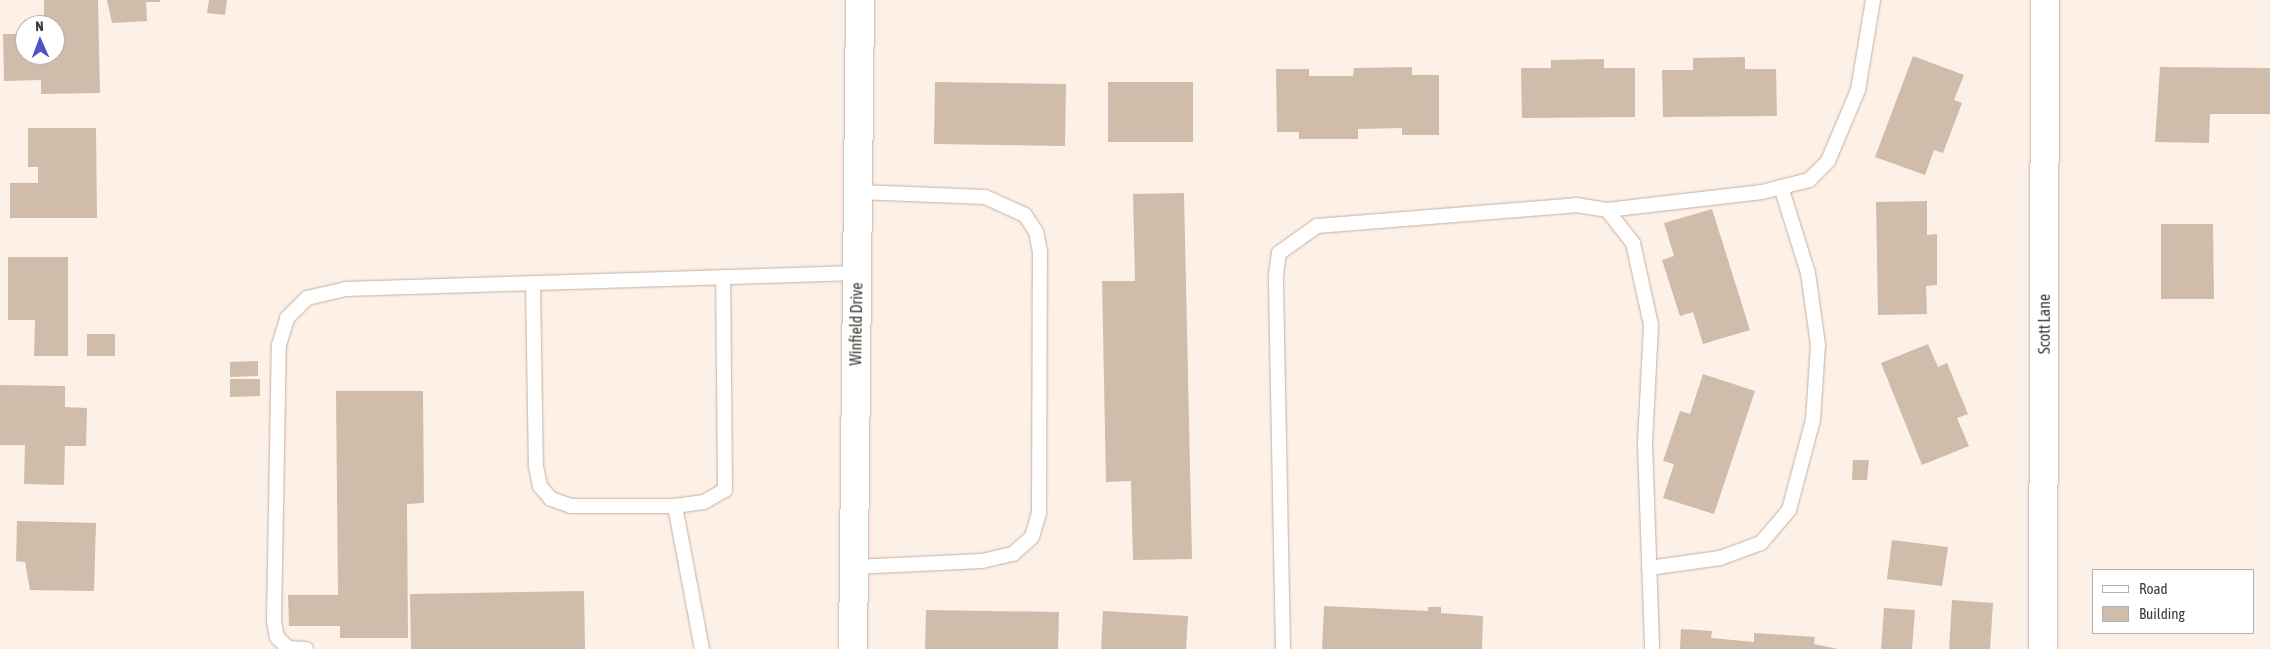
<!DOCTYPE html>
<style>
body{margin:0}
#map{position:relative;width:2270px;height:649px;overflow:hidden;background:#fdf0e6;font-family:"Asap Condensed",sans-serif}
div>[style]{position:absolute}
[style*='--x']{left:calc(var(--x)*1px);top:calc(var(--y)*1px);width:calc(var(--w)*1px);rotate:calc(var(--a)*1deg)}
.building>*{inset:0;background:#d0bcab}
.roads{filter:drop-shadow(0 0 1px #c5b0a0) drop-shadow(0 0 1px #c5b0a0)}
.lane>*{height:14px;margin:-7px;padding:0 7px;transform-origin:7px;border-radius:7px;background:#fff}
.street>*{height:28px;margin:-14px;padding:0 14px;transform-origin:14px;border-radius:14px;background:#fff}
span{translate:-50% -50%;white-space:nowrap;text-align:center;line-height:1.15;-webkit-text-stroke:4px #fff;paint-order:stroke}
.street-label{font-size:16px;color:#433b34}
.legend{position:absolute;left:2092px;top:569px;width:162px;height:65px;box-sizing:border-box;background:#fff;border:1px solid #b4b1ae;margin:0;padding:6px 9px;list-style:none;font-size:15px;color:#433b34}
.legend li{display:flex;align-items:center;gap:10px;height:25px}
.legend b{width:25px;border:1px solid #b4b1ae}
.north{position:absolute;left:15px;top:15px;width:50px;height:50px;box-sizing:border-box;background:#fff;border:1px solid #b4b1ae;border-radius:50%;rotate:358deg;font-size:14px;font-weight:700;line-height:20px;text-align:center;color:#433b34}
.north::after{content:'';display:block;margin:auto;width:18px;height:22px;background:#5451c8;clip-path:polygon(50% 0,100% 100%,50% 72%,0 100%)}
</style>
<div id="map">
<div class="building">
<div style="clip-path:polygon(44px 0,98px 0,100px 93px,41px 94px,41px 80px,4px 81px,3px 34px,25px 34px,25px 55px,55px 55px,55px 25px,44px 25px)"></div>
<div style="clip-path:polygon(107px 0,160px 0,160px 2px,146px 2px,147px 21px,112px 23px)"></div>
<div style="clip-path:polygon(209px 0,227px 0,225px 15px,207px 13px)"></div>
<div style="clip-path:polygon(1913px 56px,1964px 75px,1954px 100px,1962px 103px,1943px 153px,1934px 150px,1925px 175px,1875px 157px)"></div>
<div style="clip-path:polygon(1745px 57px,1745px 69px,1776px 69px,1777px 116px,1663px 117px,1662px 70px,1693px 70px,1693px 58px)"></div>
<div style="clip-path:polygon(1604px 59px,1604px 68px,1635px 68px,1635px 117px,1522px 118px,1521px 68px,1551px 68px,1551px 60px)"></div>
<div style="clip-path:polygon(1412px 67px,1412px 75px,1439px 75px,1439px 135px,1402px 135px,1402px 128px,1358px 129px,1358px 139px,1299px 139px,1299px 132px,1277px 132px,1276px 69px,1309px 69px,1309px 76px,1353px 76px,1354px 68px)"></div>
<div style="clip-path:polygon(2160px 67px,2270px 68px,2270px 114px,2210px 114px,2209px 143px,2155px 142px)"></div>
<div style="clip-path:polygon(935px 82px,1066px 84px,1065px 146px,934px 144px)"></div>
<div style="clip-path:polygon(1108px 82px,1193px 82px,1193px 142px,1108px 142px)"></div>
<div style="clip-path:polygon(28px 128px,96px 128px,97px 218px,10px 218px,10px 183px,38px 183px,38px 167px,28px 167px)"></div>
<div style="clip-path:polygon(1184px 193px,1192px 559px,1133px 560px,1131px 481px,1106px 482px,1102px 281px,1135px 281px,1133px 194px)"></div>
<div style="clip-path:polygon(1927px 201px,1927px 235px,1937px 234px,1937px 285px,1926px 286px,1927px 314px,1878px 315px,1876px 202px)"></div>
<div style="clip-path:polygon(1712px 209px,1750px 330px,1703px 344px,1693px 312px,1680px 316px,1662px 260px,1674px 256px,1664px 223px)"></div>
<div style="clip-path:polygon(2161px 224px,2213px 224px,2214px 299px,2161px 299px)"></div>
<div style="clip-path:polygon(8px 257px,68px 257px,68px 356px,34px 356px,35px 320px,8px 320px)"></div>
<div style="clip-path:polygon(87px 334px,115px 334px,115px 356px,87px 356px)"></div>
<div style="clip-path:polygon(1928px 344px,1938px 367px,1947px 363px,1968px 414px,1957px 418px,1969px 446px,1922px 465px,1881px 363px)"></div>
<div style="clip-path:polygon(258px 361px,258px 376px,230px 377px,230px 362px)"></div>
<div style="clip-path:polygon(1703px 374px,1755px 391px,1714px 514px,1663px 498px,1674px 464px,1663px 461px,1680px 411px,1690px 414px)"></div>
<div style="clip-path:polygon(230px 379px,260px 379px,260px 396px,230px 397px)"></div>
<div style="clip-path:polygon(0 385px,65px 386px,65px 407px,87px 408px,86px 446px,65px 446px,64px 485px,24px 484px,25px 445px,0 445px)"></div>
<div style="clip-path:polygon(336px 391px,423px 391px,424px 503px,407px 504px,408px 638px,340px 638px,340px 626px,289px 626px,288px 595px,338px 595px)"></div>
<div style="clip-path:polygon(1853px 460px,1869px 460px,1867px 480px,1852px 480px)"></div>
<div style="clip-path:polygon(17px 521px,96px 523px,94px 591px,30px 590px,25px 562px,16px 561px)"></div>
<div style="clip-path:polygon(1892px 540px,1948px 547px,1942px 586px,1887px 579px)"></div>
<div style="clip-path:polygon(584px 591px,585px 649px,411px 649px,410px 594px)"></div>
<div style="clip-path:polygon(1952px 600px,1993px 603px,1990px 649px,1949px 649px)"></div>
<div style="clip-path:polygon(1324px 606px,1428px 611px,1428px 607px,1441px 607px,1441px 613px,1483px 616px,1482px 649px,1322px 649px)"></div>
<div style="clip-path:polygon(1884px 608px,1915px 610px,1912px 649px,1881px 649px)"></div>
<div style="clip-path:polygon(926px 610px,1059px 612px,1058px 649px,925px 649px)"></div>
<div style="clip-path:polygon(1103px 611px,1188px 616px,1186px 649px,1101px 649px)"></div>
<div style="clip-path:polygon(1681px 629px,1712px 631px,1711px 638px,1754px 642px,1754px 633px,1815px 637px,1814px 644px,1838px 649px,1680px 649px)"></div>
</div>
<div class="roads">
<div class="lane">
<div style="--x:1607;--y:210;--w:156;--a:-6.6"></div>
<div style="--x:1762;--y:192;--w:49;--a:-14.3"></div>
<div style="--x:1809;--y:180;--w:27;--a:-45"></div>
<div style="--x:1828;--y:161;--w:77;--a:-67.1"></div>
<div style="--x:1858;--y:90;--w:91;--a:-80.5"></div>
<div style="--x:533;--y:283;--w:183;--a:89.1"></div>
<div style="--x:536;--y:466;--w:20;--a:79"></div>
<div style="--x:540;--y:486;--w:17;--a:50"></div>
<div style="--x:551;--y:499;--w:21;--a:19"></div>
<div style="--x:571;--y:506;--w:104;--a:0"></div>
<div style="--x:675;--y:506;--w:29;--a:-8"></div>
<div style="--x:704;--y:502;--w:24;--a:-30"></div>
<div style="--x:725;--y:490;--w:213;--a:-90.5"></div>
<div style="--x:675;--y:506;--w:146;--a:79.3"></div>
<div style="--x:854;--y:567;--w:128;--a:-2.7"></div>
<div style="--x:982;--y:561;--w:32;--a:-13"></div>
<div style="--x:1013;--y:554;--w:25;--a:-42"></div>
<div style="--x:1032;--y:537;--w:25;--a:-74"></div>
<div style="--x:1039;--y:513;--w:261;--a:-89.8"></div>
<div style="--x:1040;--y:252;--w:20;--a:-101"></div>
<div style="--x:1036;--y:232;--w:20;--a:-123"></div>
<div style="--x:1025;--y:215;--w:44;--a:-155.8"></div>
<div style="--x:985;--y:197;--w:127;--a:-177.7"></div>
<div style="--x:1649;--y:568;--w:72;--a:-8"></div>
<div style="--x:1720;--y:558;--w:44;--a:-20.1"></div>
<div style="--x:1761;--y:543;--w:43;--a:-49.7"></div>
<div style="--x:1789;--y:510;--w:93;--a:-75.1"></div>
<div style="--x:1813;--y:420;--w:75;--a:-86.2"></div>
<div style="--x:1818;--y:345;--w:73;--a:-97.9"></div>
<div style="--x:1808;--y:273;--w:90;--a:-107.4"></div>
<div style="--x:306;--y:649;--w:18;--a:-177"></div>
<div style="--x:288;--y:648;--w:16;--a:-135"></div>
<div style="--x:277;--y:637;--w:16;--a:-101"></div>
<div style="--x:274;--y:621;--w:276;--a:-89"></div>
<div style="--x:279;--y:345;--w:28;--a:-73"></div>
<div style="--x:287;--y:318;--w:28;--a:-45"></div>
<div style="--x:307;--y:298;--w:39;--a:-13"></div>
<div style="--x:345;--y:289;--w:512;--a:-1.79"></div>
<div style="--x:1283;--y:649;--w:373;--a:-91.1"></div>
<div style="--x:1276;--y:276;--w:23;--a:-83"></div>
<div style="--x:1279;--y:253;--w:47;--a:-35.4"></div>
<div style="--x:1317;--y:226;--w:260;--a:-4.6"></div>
<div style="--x:1576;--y:205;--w:31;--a:9"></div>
<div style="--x:1607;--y:210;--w:42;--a:51.8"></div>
<div style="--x:1633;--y:243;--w:84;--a:77.6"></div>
<div style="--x:1651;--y:325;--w:119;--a:92.9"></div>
<div style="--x:1645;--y:444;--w:205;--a:88"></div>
</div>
<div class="street">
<div style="--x:853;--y:649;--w:649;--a:-89.38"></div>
<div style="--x:2043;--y:649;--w:649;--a:-89.82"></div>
</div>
</div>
<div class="street-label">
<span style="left:856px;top:324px;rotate:-89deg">Winfield Drive</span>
<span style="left:2044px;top:324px;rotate:-90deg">Scott Lane</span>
</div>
<ul class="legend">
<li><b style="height:6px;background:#fff"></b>Road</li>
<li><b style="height:14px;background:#d0bcab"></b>Building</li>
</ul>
<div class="north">N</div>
</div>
